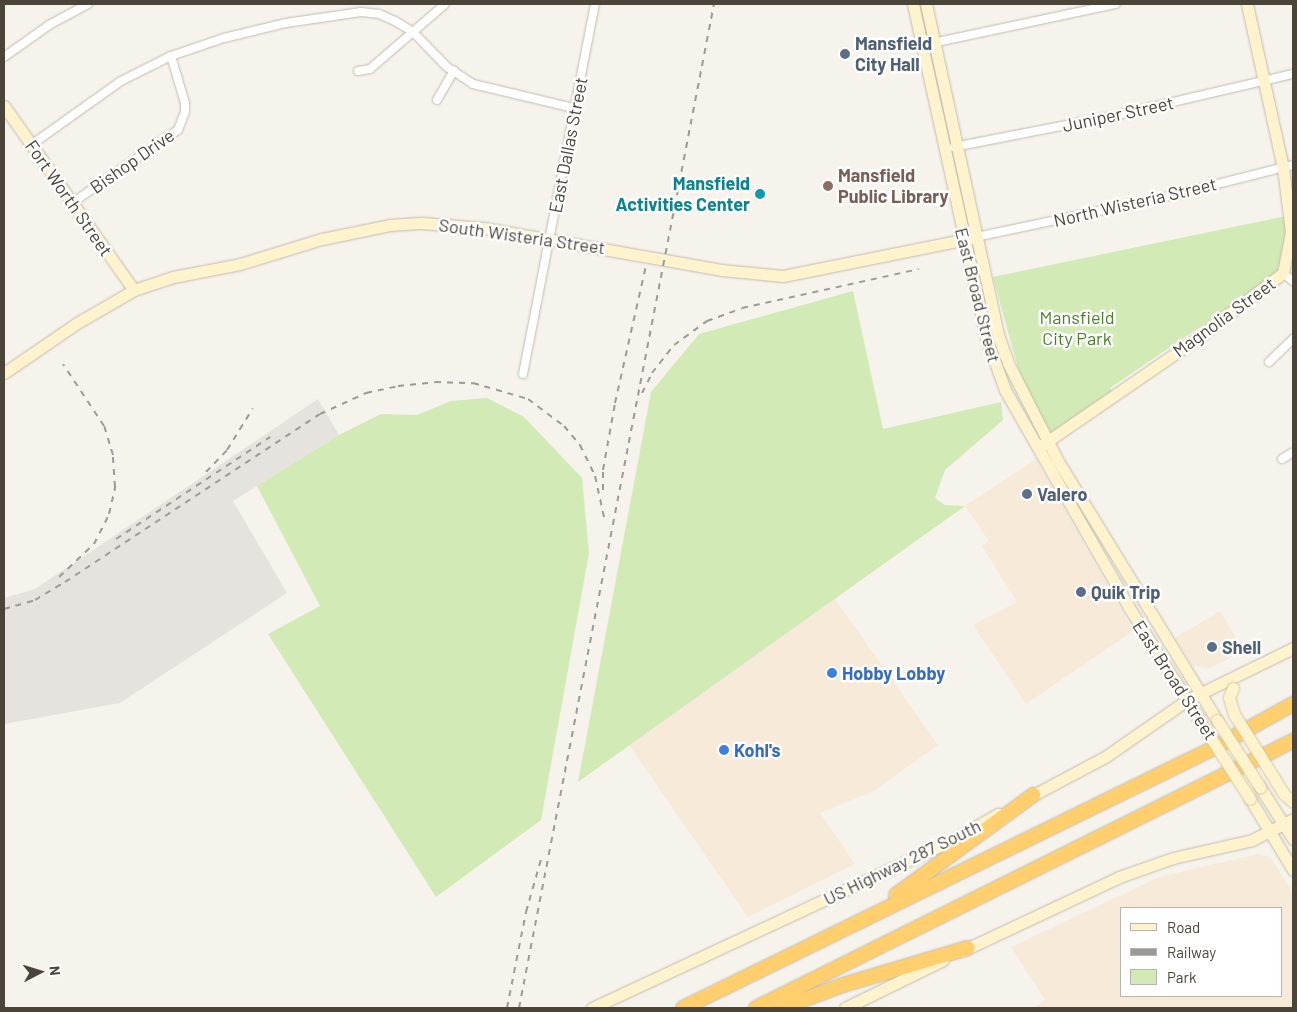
<!DOCTYPE html>
<style>
body{margin:0}
#map{position:relative;width:1297px;height:1012px;overflow:hidden;background:#f6f3ec;font-family:Barlow,sans-serif}
div>[style]{position:absolute}
[style*='--x']{left:calc(var(--x)*1px);top:calc(var(--y)*1px);width:calc(var(--w)*1px);rotate:calc(var(--a)*1deg)}
.commercial>*{inset:0;background:#f7ead8}
.industrial>*{inset:0;background:#e6e2dd}
.green>*{inset:0;background:#d2eab5}
.roads{filter:drop-shadow(0 0 1px #c2bbae) drop-shadow(0 0 1px #c2bbae)}
.street>*{height:8px;margin:-4px;padding:0 4px;transform-origin:4px;border-radius:4px;background:#fff}
.secondary>*{height:11px;margin:-5.5px;padding:0 5.5px;transform-origin:5.5px;border-radius:5.5px;background:#fff3cd}
.highway>*{height:14px;margin:-7px;padding:0 7px;transform-origin:7px;border-radius:7px;background:#ffcf6e}
.rail>*{height:2px;margin-top:-1px;transform-origin:0;background:repeating-linear-gradient(90deg,#9a9a9a 0 6px,transparent 0 12px)}
.bridges{filter:drop-shadow(0 0 1px #d6c79b) drop-shadow(0 0 1px #d6c79b)}
.secondary-bridge>*{height:11px;margin:-5.5px;padding:0 5.5px;transform-origin:5.5px;border-radius:5.5px;background:#fff3cd}
.dots>*{width:14px;height:14px;translate:-50% -50%;box-sizing:border-box;border:2px solid #fff;border-radius:50%}
span{translate:-50% -50%;white-space:nowrap;text-align:center;line-height:1.15;-webkit-text-stroke:5px #fff;paint-order:stroke}
.service-label{font-size:18px;color:#4e5e75;font-weight:700}
.left{translate:0 -50%;text-align:left}
.street-label{font-size:18px;color:#4b4439}
.education-label{font-size:18px;color:#785e54;font-weight:700}
.culture-label{font-size:18px;color:#0d838f;font-weight:700}
.right{translate:-100% -50%;text-align:right}
.park-label{font-size:18px;color:#4a7f2a}
.shop-label{font-size:18px;color:#366cbe;font-weight:700}
.frame{position:absolute;inset:0;border:5px solid #4b4439;pointer-events:none}
.legend{position:absolute;left:1120px;top:907px;width:162px;height:90px;box-sizing:border-box;background:#fff;border:1px solid #b7b4b0;margin:0;padding:6px 9px;list-style:none;font-size:15px;color:#4b4439}
.legend li{display:flex;align-items:center;gap:10px;height:25px}
.legend b{width:25px;border:1px solid #b7b4b0}
.north{position:absolute;left:15px;top:947px;width:50px;height:50px;-webkit-text-stroke:4px #fff;paint-order:stroke;rotate:85deg;font-size:14px;font-weight:700;line-height:20px;text-align:center;color:#4b4439}
.north::after{content:'';display:block;margin:auto;width:18px;height:22px;background:#4b4439;clip-path:polygon(50% 0,100% 100%,50% 72%,0 100%)}
</style>
<div id="map">
<div class="commercial">
<div style="clip-path:polygon(1036px 459px,1133px 631px,1026px 704px,973px 625px,1017px 602px,982px 546px,989px 541px,965px 506px)"></div>
<div style="clip-path:polygon(835px 599px,938px 745px,874px 791px,820px 813px,855px 864px,748px 917px,629px 745px)"></div>
<div style="clip-path:polygon(1220px 611px,1244px 651px,1209px 668px,1192px 665px,1175px 638px)"></div>
<div style="clip-path:polygon(evenodd,1258px 854px,1271px 858px,1293px 893px,1293px 1008px,1034px 1008px,1045px 1000px,1011px 947px,1159px 877px,1258px 854px,1121px 908px,1281px 908px,1281px 996px,1121px 996px,1121px 908px)"></div>
</div>
<div class="industrial">
<div style="clip-path:polygon(318px 399px,339px 435px,233px 501px,287px 593px,120px 703px,4px 724px,4px 598px,35px 589px)"></div>
</div>
<div class="green">
<div style="clip-path:polygon(1286px 216px,1286px 248px,1281px 272px,1110px 388px,1117px 400px,1052px 433px,1038px 413px,1018px 368px,993px 277px)"></div>
<div style="clip-path:polygon(853px 291px,883px 429px,1001px 402px,1003px 420px,945px 470px,935px 498px,945px 505px,965px 506px,578px 782px,651px 392px,699px 334px)"></div>
<div style="clip-path:polygon(487px 398px,524px 417px,582px 478px,589px 553px,541px 820px,436px 897px,268px 634px,320px 606px,257px 486px,339px 435px,381px 414px,417px 415px,451px 401px)"></div>
</div>
<div class="roads">
<div class="street">
<div style="--x:923;--y:45;--w:197;--a:-12"></div>
<div style="--x:4;--y:57;--w:55;--a:-35.4"></div>
<div style="--x:49;--y:25;--w:44;--a:-28.3"></div>
<div style="--x:358;--y:71;--w:12;--a:-9"></div>
<div style="--x:370;--y:69;--w:99;--a:-40.9"></div>
<div style="--x:437;--y:100;--w:34;--a:-60"></div>
<div style="--x:31;--y:145;--w:110;--a:-35.4"></div>
<div style="--x:121;--y:81;--w:56;--a:-26.6"></div>
<div style="--x:171;--y:56;--w:56;--a:-18.8"></div>
<div style="--x:224;--y:38;--w:64;--a:-13.6"></div>
<div style="--x:286;--y:23;--w:76;--a:-8.3"></div>
<div style="--x:361;--y:12;--w:18;--a:6"></div>
<div style="--x:379;--y:14;--w:17;--a:24"></div>
<div style="--x:395;--y:21;--w:21;--a:31"></div>
<div style="--x:413;--y:32;--w:49;--a:45.8"></div>
<div style="--x:447;--y:67;--w:31;--a:33"></div>
<div style="--x:473;--y:84;--w:104;--a:13.4"></div>
<div style="--x:954;--y:147;--w:171;--a:-11.1"></div>
<div style="--x:1122;--y:114;--w:176;--a:-13.2"></div>
<div style="--x:72;--y:203;--w:129;--a:-34.6"></div>
<div style="--x:178;--y:130;--w:19;--a:-69"></div>
<div style="--x:185;--y:112;--w:9;--a:-90"></div>
<div style="--x:185;--y:103;--w:49;--a:-106.6"></div>
<div style="--x:976;--y:237;--w:207;--a:-12"></div>
<div style="--x:1178;--y:194;--w:119;--a:-14.2"></div>
<div style="--x:1283;--y:273;--w:13;--a:39"></div>
<div style="--x:1269;--y:362;--w:33;--a:-44"></div>
<div style="--x:523;--y:374;--w:377;--a:-79"></div>
<div style="--x:1282;--y:459;--w:13;--a:-32"></div>
</div>
<div class="secondary">
<div style="--x:913;--y:4;--w:341;--a:77.6"></div>
<div style="--x:986;--y:337;--w:56;--a:70.3"></div>
<div style="--x:1005;--y:390;--w:249;--a:60.3"></div>
<div style="--x:1128;--y:606;--w:132;--a:58"></div>
<div style="--x:926;--y:4;--w:339;--a:77.7"></div>
<div style="--x:998;--y:335;--w:30;--a:70"></div>
<div style="--x:1008;--y:363;--w:110;--a:63"></div>
<div style="--x:1058;--y:461;--w:304;--a:58.5"></div>
<div style="--x:4;--y:106;--w:225;--a:54.8"></div>
<div style="--x:4;--y:373;--w:88;--a:-34.4"></div>
<div style="--x:77;--y:323;--w:66;--a:-30.1"></div>
<div style="--x:134;--y:290;--w:41;--a:-18.4"></div>
<div style="--x:173;--y:277;--w:68;--a:-11"></div>
<div style="--x:240;--y:264;--w:86;--a:-17"></div>
<div style="--x:322;--y:239;--w:69;--a:-11.6"></div>
<div style="--x:390;--y:225;--w:32;--a:-4"></div>
<div style="--x:422;--y:223;--w:62;--a:4.6"></div>
<div style="--x:484;--y:228;--w:241;--a:10"></div>
<div style="--x:721;--y:270;--w:62;--a:5.5"></div>
<div style="--x:783;--y:276;--w:197;--a:-11.4"></div>
<div style="--x:1042;--y:445;--w:182;--a:-34.5"></div>
<div style="--x:1192;--y:342;--w:114;--a:-37.2"></div>
<div style="--x:1283;--y:273;--w:42;--a:-79"></div>
<div style="--x:1291;--y:232;--w:64;--a:-97.1"></div>
<div style="--x:1283;--y:168;--w:168;--a:-102.4"></div>
<div style="--x:1260;--y:787;--w:62;--a:57.6"></div>
<div style="--x:1026;--y:799;--w:89;--a:-28"></div>
<div style="--x:1105;--y:757;--w:100;--a:-34.8"></div>
<div style="--x:1187;--y:700;--w:118;--a:-26.1"></div>
<div style="--x:1250;--y:799;--w:83;--a:58.8"></div>
<div style="--x:962;--y:951;--w:174;--a:-25.2"></div>
<div style="--x:1119;--y:877;--w:57;--a:-19.4"></div>
<div style="--x:1173;--y:858;--w:81;--a:-12.8"></div>
<div style="--x:1252;--y:840;--w:46;--a:-27.1"></div>
<div style="--x:592;--y:1008;--w:400;--a:-25"></div>
<div style="--x:954;--y:839;--w:51;--a:-29.6"></div>
<div style="--x:845;--y:1008;--w:109;--a:-26.1"></div>
</div>
<div class="highway">
<div style="--x:896;--y:895;--w:170;--a:-36.1"></div>
<div style="--x:683;--y:1008;--w:589;--a:-26.09"></div>
<div style="--x:1212;--y:749;--w:93;--a:-29.1"></div>
<div style="--x:756;--y:1008;--w:600;--a:-26.44"></div>
<div style="--x:782;--y:1008;--w:65;--a:-20.7"></div>
<div style="--x:843;--y:985;--w:130;--a:-16.5"></div>
</div>
</div>
<div class="rail">
<div style="--x:642;--y:393;--w:22;--a:-63"></div>
<div style="--x:652;--y:373;--w:36;--a:-52"></div>
<div style="--x:674;--y:345;--w:41;--a:-36"></div>
<div style="--x:707;--y:321;--w:37;--a:-20"></div>
<div style="--x:742;--y:308;--w:181;--a:-12.4"></div>
<div style="--x:206;--y:472;--w:30;--a:-46"></div>
<div style="--x:227;--y:450;--w:49;--a:-58.2"></div>
<div style="--x:603;--y:490;--w:20;--a:-90"></div>
<div style="--x:603;--y:470;--w:68;--a:-79.8"></div>
<div style="--x:615;--y:403;--w:141;--a:-77.3"></div>
<div style="--x:116;--y:539;--w:185;--a:-33.5"></div>
<div style="--x:59;--y:577;--w:48;--a:-43.3"></div>
<div style="--x:94;--y:544;--w:34;--a:-63"></div>
<div style="--x:109;--y:514;--w:28;--a:-77"></div>
<div style="--x:115;--y:487;--w:32;--a:-94"></div>
<div style="--x:113;--y:455;--w:30;--a:-107"></div>
<div style="--x:104;--y:426;--w:74;--a:-123.5"></div>
<div style="--x:4;--y:609;--w:32;--a:-16"></div>
<div style="--x:35;--y:600;--w:35;--a:-31"></div>
<div style="--x:65;--y:582;--w:305;--a:-33.4"></div>
<div style="--x:320;--y:414;--w:51;--a:-24.5"></div>
<div style="--x:366;--y:393;--w:33;--a:-12"></div>
<div style="--x:398;--y:386;--w:37;--a:-6"></div>
<div style="--x:435;--y:382;--w:38;--a:2"></div>
<div style="--x:473;--y:383;--w:57;--a:16.2"></div>
<div style="--x:528;--y:399;--w:45;--a:36.9"></div>
<div style="--x:564;--y:426;--w:25;--a:50"></div>
<div style="--x:580;--y:445;--w:34;--a:64"></div>
<div style="--x:595;--y:476;--w:42;--a:77.6"></div>
<div style="--x:507;--y:1008;--w:98;--a:-78.8"></div>
<div style="--x:526;--y:912;--w:58;--a:-74.1"></div>
<div style="--x:519;--y:1008;--w:1023;--a:-79.01"></div>
</div>
<div class="bridges">
<div class="secondary-bridge">
<div style="--x:1233;--y:688;--w:10;--a:114"></div>
<div style="--x:1229;--y:697;--w:18;--a:74"></div>
<div style="--x:1234;--y:714;--w:94;--a:58"></div>
<div style="--x:1284;--y:794;--w:12;--a:42"></div>
<div style="--x:1198;--y:718;--w:96;--a:57.3"></div>
<div style="--x:1217;--y:720;--w:80;--a:57.3"></div>
</div>
</div>
<div class="dots">
<div style="left:845px;top:54px;background:#5c6f8a"></div>
<div style="left:828px;top:186px;background:#8d6e63"></div>
<div style="left:760px;top:194px;background:#0f9aa8"></div>
<div style="left:1027px;top:494px;background:#5c6f8a"></div>
<div style="left:1081px;top:592px;background:#5c6f8a"></div>
<div style="left:1212px;top:647px;background:#5c6f8a"></div>
<div style="left:832px;top:673px;background:#3f7fe0"></div>
<div style="left:724px;top:750px;background:#3f7fe0"></div>
</div>
<div class="service-label">
<span class="left" style="left:855px;top:54px">Mansfield<br>City Hall</span>
<span class="left" style="left:1037px;top:494px">Valero</span>
<span class="left" style="left:1091px;top:592px">Quik Trip</span>
<span class="left" style="left:1222px;top:647px">Shell</span>
</div>
<div class="street-label">
<span style="left:1118px;top:114px;rotate:-12deg">Juniper Street</span>
<span style="left:568px;top:145px;rotate:-79deg">East Dallas Street</span>
<span style="left:132px;top:161px;rotate:-35deg">Bishop Drive</span>
<span style="left:69px;top:198px;rotate:55deg">Fort Worth Street</span>
<span style="left:1135px;top:202px;rotate:-13deg">North Wisteria Street</span>
<span style="left:522px;top:236px;rotate:8deg">South Wisteria Street</span>
<span style="left:978px;top:295px;rotate:76deg">East Broad Street</span>
<span style="left:1224px;top:317px;rotate:-36deg">Magnolia Street</span>
<span style="left:1175px;top:680px;rotate:57deg">East Broad Street</span>
<span style="left:902px;top:862px;rotate:-26deg">US Highway 287 South</span>
</div>
<div class="education-label">
<span class="left" style="left:838px;top:186px">Mansfield<br>Public Library</span>
</div>
<div class="culture-label">
<span class="right" style="left:750px;top:194px">Mansfield<br>Activities Center</span>
</div>
<div class="park-label">
<span style="left:1077px;top:328px">Mansfield<br>City Park</span>
</div>
<div class="shop-label">
<span class="left" style="left:842px;top:673px">Hobby Lobby</span>
<span class="left" style="left:734px;top:750px">Kohl's</span>
</div>
<div class="frame"></div>
<ul class="legend">
<li><b style="height:6px;background:#fff3cd"></b>Road</li>
<li><b style="height:6px;background:#9a9a9a"></b>Railway</li>
<li><b style="height:14px;background:#d2eab5"></b>Park</li>
</ul>
<div class="north">N</div>
</div>
